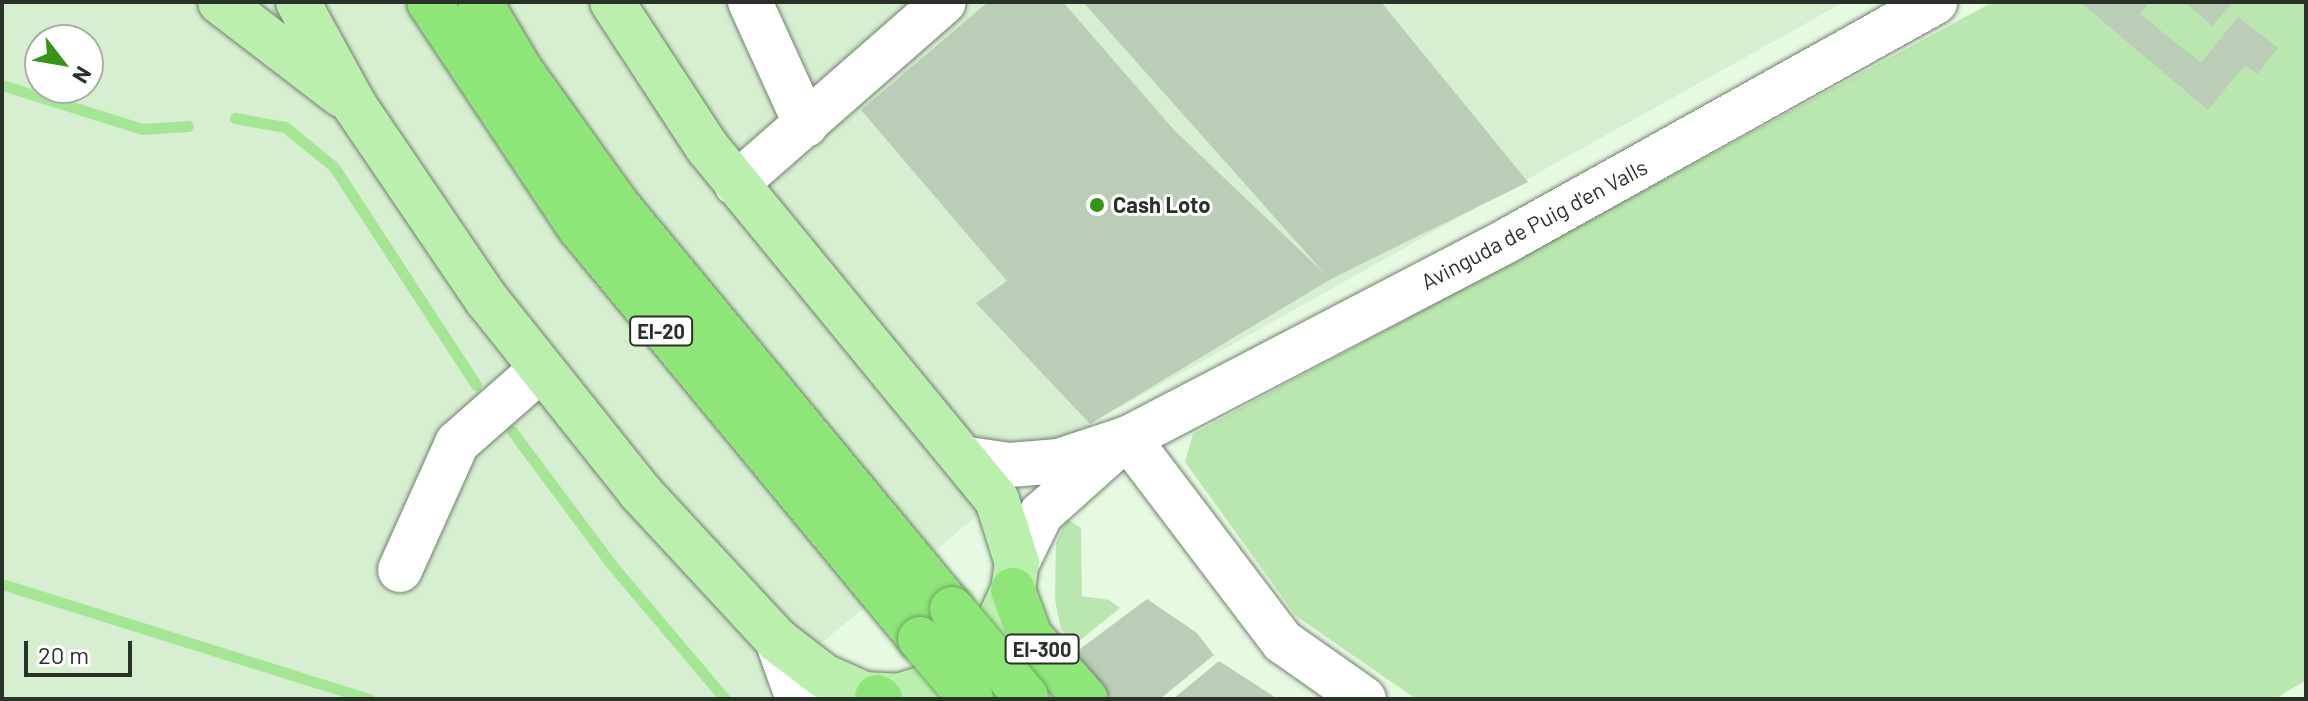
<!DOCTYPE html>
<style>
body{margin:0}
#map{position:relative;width:2308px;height:701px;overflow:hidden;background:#e6f9e1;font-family:Barlow,sans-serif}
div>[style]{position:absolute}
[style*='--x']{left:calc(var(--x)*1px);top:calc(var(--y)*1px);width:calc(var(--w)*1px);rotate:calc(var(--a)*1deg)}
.built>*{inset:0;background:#d7efd1}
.green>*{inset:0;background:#bae7af}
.stream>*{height:11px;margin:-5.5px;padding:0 5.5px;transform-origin:5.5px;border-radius:5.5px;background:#a5e695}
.building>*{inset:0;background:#bbcdb6}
.roads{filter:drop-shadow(0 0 2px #6f806b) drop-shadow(0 0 2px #6f806b)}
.minor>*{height:44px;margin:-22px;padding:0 22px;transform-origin:22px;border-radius:22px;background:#fff}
.major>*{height:44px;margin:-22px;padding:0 22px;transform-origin:22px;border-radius:22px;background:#bbefae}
.highway>*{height:44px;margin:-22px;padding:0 22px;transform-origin:22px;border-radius:22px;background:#8ee578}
.bridges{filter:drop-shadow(0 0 2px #6ba65c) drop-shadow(0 0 2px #6ba65c)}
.highway-bridge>*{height:44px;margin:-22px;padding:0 22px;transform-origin:22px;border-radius:22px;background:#8ee578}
.dots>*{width:22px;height:22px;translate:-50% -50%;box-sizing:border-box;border:4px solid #fff;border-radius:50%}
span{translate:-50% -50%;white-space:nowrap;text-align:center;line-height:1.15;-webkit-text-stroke:6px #fff;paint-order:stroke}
.shield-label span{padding:2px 6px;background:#fff;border:2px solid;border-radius:6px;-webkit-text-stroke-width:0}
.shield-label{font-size:20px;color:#2a3128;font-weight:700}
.poi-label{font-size:22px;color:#2a3128;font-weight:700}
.left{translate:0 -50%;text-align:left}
.street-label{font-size:22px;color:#2a3128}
.frame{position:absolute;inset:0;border:4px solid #2a3128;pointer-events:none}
.north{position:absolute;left:24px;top:24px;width:80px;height:80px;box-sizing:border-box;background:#fff;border:2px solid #aaada9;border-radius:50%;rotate:121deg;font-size:22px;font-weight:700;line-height:32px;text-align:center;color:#2a3128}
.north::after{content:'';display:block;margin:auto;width:28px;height:36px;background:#369514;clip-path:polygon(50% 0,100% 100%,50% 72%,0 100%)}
.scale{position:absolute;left:24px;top:641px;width:108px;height:36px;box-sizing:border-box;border:4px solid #2a3128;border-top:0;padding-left:10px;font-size:24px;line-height:28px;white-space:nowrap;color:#2a3128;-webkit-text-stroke:6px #fff;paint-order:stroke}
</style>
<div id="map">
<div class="built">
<div style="clip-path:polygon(evenodd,2px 2px,1844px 2px,1090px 424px,766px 688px,768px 699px,2px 699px,2px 2px,40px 40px,88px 40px,88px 88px,40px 88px,40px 40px)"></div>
</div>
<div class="green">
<div style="clip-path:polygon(1993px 2px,2306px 2px,2306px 680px,2275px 699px,1416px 699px,1296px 616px,1185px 462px,1193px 434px)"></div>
<div style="clip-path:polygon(1067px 519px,1081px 528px,1082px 596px,1109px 600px,1120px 608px,1073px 646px,1061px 629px,1055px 600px,1056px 543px)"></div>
</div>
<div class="stream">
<div style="--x:2;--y:85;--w:147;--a:17.4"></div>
<div style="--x:142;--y:129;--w:46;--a:-3.7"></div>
<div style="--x:235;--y:118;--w:51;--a:10.2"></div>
<div style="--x:285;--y:127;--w:63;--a:39.2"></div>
<div style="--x:334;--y:167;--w:260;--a:56.9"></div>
<div style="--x:512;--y:431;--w:166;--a:53.3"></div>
<div style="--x:611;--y:564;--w:177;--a:49.8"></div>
<div style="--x:2;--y:584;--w:385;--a:17.4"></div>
</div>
<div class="building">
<div style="clip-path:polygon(988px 2px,1063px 2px,1174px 130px,1326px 275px,1083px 2px,1381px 2px,1528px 182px,1331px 279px,1090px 424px,976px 303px,1007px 281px,861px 110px)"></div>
<div style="clip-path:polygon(2080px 2px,2149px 2px,2140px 14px,2201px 63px,2238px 17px,2278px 48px,2257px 74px,2245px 65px,2208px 110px)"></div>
<div style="clip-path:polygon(2185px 2px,2225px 2px,2230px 6px,2212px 26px)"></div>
<div style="clip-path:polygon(1147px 599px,1197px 633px,1214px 655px,1160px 699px,1112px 699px,1072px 655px)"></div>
<div style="clip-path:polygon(1219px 661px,1278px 699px,1173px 699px)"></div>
</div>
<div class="roads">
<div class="minor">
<div style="--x:750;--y:2;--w:135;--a:65.5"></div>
<div style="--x:736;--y:184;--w:276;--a:-41.2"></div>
<div style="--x:1128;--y:438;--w:256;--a:52.8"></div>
<div style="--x:1283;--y:642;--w:99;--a:35.1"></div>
<div style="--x:968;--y:459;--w:42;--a:8.1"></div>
<div style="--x:1010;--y:465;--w:49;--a:-4.7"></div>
<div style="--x:1059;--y:461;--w:73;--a:-18.4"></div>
<div style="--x:1128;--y:438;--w:428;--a:-27.5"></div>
<div style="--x:1508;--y:240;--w:489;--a:-29.1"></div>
<div style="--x:1017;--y:563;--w:55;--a:-63.9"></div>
<div style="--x:1041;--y:514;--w:93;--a:-41.9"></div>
<div style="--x:400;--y:570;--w:139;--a:-65.8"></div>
<div style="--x:457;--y:443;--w:111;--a:-41.3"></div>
<div style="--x:777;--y:640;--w:63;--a:70.4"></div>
</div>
<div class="major">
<div style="--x:220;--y:2;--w:153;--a:37.5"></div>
<div style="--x:298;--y:2;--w:119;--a:61.3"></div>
<div style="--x:355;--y:106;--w:235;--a:55.8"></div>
<div style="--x:487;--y:300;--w:246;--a:51.4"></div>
<div style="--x:640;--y:492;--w:202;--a:47.2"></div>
<div style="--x:777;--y:640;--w:59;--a:37.5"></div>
<div style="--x:824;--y:676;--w:44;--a:24.2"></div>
<div style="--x:864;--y:694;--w:34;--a:3"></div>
<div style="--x:898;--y:696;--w:34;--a:-17"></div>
<div style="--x:931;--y:686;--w:52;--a:-34"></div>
<div style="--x:974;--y:657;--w:28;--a:-49"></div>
<div style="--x:992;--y:636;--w:51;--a:-65.5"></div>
<div style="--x:1013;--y:590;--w:27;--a:-82"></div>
<div style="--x:1017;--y:563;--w:66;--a:-107.6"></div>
<div style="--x:997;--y:500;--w:457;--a:-129.4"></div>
<div style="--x:707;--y:147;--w:173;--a:-123.2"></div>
</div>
<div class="highway">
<div style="--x:429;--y:2;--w:272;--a:56.3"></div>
<div style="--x:580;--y:228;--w:533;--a:50.4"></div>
<div style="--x:480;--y:2;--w:80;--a:59.3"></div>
<div style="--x:521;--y:71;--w:166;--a:54.3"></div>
<div style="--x:618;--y:206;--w:523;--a:50.35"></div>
<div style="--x:1013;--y:590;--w:49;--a:69.7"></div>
<div style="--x:1030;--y:636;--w:84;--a:48.4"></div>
<div style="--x:877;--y:697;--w:4;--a:34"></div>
</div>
</div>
<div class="bridges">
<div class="highway-bridge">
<div style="--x:952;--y:609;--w:115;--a:49.9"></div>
<div style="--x:920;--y:639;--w:79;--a:49.6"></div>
</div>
</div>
<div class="dots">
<div style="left:1097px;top:205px;background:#369514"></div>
</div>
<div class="shield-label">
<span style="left:661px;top:331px">EI-20</span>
<span style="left:1042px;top:649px">EI-300</span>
</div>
<div class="poi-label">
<span class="left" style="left:1113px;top:205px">Cash Loto</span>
</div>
<div class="street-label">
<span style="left:1534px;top:224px;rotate:-28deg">Avinguda de Puig d'en Valls</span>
</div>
<div class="frame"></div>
<div class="north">N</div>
<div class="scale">20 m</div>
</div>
